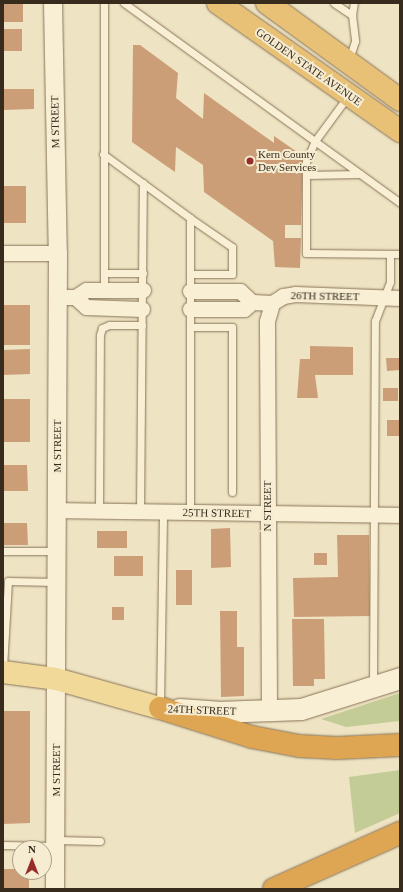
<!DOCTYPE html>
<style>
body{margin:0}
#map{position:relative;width:403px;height:892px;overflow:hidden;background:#eee3c2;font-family:"Times New Roman",serif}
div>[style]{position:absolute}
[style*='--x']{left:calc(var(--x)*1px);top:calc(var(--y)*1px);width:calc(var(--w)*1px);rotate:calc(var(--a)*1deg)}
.green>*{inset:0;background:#c3cc96}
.building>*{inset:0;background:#cc9e78}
.roads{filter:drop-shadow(0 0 1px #887459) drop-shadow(0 0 1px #887459)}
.service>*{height:7px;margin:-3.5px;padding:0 3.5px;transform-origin:3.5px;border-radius:3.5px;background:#f9efd5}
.minor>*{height:15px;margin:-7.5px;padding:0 7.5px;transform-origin:7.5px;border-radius:7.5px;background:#f9efd5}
.tertiary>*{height:18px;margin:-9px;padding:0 9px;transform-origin:9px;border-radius:9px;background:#f9efd5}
.secondary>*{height:21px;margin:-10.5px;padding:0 10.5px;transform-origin:10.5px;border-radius:10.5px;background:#f9efd5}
.primary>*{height:22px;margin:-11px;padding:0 11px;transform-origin:11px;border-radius:11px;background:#f1d999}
.trunk>*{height:22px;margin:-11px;padding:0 11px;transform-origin:11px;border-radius:11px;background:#e8c076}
.motorway>*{height:22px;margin:-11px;padding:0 11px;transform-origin:11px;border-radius:11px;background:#dea652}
.dots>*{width:11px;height:11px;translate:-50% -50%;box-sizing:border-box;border:2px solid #f5ecd1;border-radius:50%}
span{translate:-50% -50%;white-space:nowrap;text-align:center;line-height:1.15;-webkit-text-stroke:4px #f5ecd1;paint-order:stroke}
.street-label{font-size:11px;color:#372b1d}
.poi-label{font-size:11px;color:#372b1d}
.left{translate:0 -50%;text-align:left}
.frame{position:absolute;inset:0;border:4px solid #372b1d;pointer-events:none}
.north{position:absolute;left:12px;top:840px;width:40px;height:40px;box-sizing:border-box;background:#f5ecd1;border:1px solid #a99f89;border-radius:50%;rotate:0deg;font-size:11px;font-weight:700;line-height:16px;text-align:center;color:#372b1d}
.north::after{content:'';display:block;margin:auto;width:14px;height:18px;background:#972d29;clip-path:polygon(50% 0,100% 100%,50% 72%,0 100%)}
</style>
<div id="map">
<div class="green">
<div style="clip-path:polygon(400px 693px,400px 721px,346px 727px,321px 719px)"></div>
<div style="clip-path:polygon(400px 770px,400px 813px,355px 833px,349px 777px)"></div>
</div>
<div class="building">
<div style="clip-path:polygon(3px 3px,23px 3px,23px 22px,3px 22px)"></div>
<div style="clip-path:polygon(3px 29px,22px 29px,22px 51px,3px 51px)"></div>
<div style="clip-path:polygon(133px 45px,140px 45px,178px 73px,176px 98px,203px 119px,204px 93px,274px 143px,274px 136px,303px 156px,301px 225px,285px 225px,285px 238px,301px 238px,300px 268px,275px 267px,273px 241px,204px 192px,203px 165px,176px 147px,175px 172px,132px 142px)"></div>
<div style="clip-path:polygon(3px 89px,34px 89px,34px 109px,3px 110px)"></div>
<div style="clip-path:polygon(3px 186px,26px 186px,26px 223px,3px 223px)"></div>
<div style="clip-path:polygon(3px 305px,30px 305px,30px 345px,3px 345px)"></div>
<div style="clip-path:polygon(310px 346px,353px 347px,353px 375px,315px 375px,318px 398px,297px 398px,300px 359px,310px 359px)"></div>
<div style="clip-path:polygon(30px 349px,30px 374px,3px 375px,3px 350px)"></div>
<div style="clip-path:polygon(386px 358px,399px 358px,400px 370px,387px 371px)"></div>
<div style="clip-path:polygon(383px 388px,398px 388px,398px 401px,383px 401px)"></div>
<div style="clip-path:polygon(3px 399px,30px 399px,30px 442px,3px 442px)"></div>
<div style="clip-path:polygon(387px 420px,400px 420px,400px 436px,387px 436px)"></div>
<div style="clip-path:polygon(3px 465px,27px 465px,28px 491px,3px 491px)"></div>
<div style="clip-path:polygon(3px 523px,27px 523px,28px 545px,3px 545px)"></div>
<div style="clip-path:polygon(230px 528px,231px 567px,211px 568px,211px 529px)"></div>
<div style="clip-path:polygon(97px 531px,127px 531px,127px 548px,97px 548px)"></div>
<div style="clip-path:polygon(337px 535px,369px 535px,370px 616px,294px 617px,293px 578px,338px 577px)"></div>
<div style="clip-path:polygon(314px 553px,327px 553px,327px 565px,314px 565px)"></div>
<div style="clip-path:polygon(114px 556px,143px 556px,143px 576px,114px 576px)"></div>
<div style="clip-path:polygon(176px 570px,192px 570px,192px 605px,176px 605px)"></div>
<div style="clip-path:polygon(112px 607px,124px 607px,124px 620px,112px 620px)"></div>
<div style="clip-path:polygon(220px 611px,237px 611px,237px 647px,244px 647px,244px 696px,221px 697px)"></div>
<div style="clip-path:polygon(292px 619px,324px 619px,325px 679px,314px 679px,314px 686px,293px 686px)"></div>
<div style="clip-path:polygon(3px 711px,30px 711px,30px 823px,3px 824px)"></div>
<div style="clip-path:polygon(3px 869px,20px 869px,20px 872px,29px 872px,29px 889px,3px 889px)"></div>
</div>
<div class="roads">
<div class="service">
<div style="--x:104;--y:3;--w:287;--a:90"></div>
<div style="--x:124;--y:3;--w:341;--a:35.9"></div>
<div style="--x:334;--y:3;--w:22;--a:34"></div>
<div style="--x:352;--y:15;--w:26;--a:83"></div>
<div style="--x:355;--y:41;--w:20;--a:108"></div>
<div style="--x:352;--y:15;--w:12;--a:-81"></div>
<div style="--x:348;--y:96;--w:56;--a:126.3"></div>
<div style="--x:315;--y:141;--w:22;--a:114"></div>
<div style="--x:306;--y:161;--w:92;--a:90"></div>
<div style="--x:306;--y:253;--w:94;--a:0.6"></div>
<div style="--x:103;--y:154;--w:108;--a:36.3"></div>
<div style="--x:190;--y:218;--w:295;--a:90"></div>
<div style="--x:306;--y:175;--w:54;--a:-1.1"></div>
<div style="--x:104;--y:273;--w:39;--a:0"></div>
<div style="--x:190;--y:274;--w:42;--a:0"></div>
<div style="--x:232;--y:274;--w:27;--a:-90"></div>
<div style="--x:232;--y:247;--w:51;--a:-145.4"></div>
<div style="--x:190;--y:327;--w:42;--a:0"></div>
<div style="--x:232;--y:327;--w:165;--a:90"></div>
<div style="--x:99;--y:511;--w:176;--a:-89.7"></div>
<div style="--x:100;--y:335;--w:7;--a:-74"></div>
<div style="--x:102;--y:328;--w:8;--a:-23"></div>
<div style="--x:109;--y:325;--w:33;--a:0"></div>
<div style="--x:140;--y:512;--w:329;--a:-89.5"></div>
<div style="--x:3;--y:551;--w:54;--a:0"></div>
<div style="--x:3;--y:668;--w:87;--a:-86.7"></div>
<div style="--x:8;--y:581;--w:48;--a:1.2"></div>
<div style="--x:373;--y:685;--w:364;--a:-89.7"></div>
<div style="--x:375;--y:321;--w:42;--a:-69"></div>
<div style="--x:390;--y:282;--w:28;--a:-90"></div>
<div style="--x:160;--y:706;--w:194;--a:-89.1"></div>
<div style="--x:56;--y:840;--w:44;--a:1.3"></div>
<div style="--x:3;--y:845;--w:52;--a:1.1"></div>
</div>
<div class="minor">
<div style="--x:3;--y:253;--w:55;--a:0"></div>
<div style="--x:190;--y:291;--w:50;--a:0"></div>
<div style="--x:240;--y:291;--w:16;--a:43"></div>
<div style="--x:252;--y:302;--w:20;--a:3"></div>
<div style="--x:272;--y:303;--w:13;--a:-32"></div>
<div style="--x:283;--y:296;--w:12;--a:-9"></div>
<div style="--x:295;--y:294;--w:105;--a:2.2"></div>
<div style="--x:58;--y:297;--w:17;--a:0"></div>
<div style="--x:75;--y:297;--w:13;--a:-32"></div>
<div style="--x:86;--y:290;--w:57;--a:0"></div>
<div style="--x:75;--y:297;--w:15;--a:42"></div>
<div style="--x:86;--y:307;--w:56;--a:2"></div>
<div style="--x:190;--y:309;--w:54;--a:0"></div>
<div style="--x:244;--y:309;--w:11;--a:-41"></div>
<div style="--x:57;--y:510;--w:343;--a:0.8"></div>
<div style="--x:269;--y:710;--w:389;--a:-90.3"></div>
<div style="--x:267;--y:321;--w:19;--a:-74"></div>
</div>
<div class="tertiary">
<div style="--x:53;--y:3;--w:250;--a:88.9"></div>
<div style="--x:58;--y:253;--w:636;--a:90.27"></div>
</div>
<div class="secondary">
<div style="--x:179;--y:709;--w:39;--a:4"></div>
<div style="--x:218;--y:712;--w:83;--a:-2.1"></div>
<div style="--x:301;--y:709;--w:104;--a:-17.4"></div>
</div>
<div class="primary">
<div style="--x:3;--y:672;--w:53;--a:7.5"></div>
<div style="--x:56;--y:679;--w:108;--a:15.6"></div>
</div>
<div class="trunk">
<div style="--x:218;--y:3;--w:223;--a:35.1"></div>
<div style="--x:267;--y:3;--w:165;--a:36.1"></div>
</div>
<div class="motorway">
<div style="--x:160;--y:708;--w:96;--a:17.5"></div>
<div style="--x:252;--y:737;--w:48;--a:10.8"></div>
<div style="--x:299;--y:746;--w:38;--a:3"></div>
<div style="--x:337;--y:748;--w:63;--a:-2.7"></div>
<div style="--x:274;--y:889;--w:138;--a:-24"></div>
</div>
</div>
<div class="dots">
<div style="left:250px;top:161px;background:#972d29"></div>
</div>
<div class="street-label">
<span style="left:309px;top:67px;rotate:35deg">GOLDEN STATE AVENUE</span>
<span style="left:55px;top:122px;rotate:-91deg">M STREET</span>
<span style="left:325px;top:296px;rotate:1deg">26TH STREET</span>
<span style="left:57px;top:446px;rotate:-90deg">M STREET</span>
<span style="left:267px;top:506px;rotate:-90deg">N STREET</span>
<span style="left:217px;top:513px;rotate:1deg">25TH STREET</span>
<span style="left:202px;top:710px;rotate:2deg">24TH STREET</span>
<span style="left:56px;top:770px;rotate:-90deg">M STREET</span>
</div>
<div class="poi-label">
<span class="left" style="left:258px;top:161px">Kern County<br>Dev Services</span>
</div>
<div class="frame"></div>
<div class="north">N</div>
</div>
